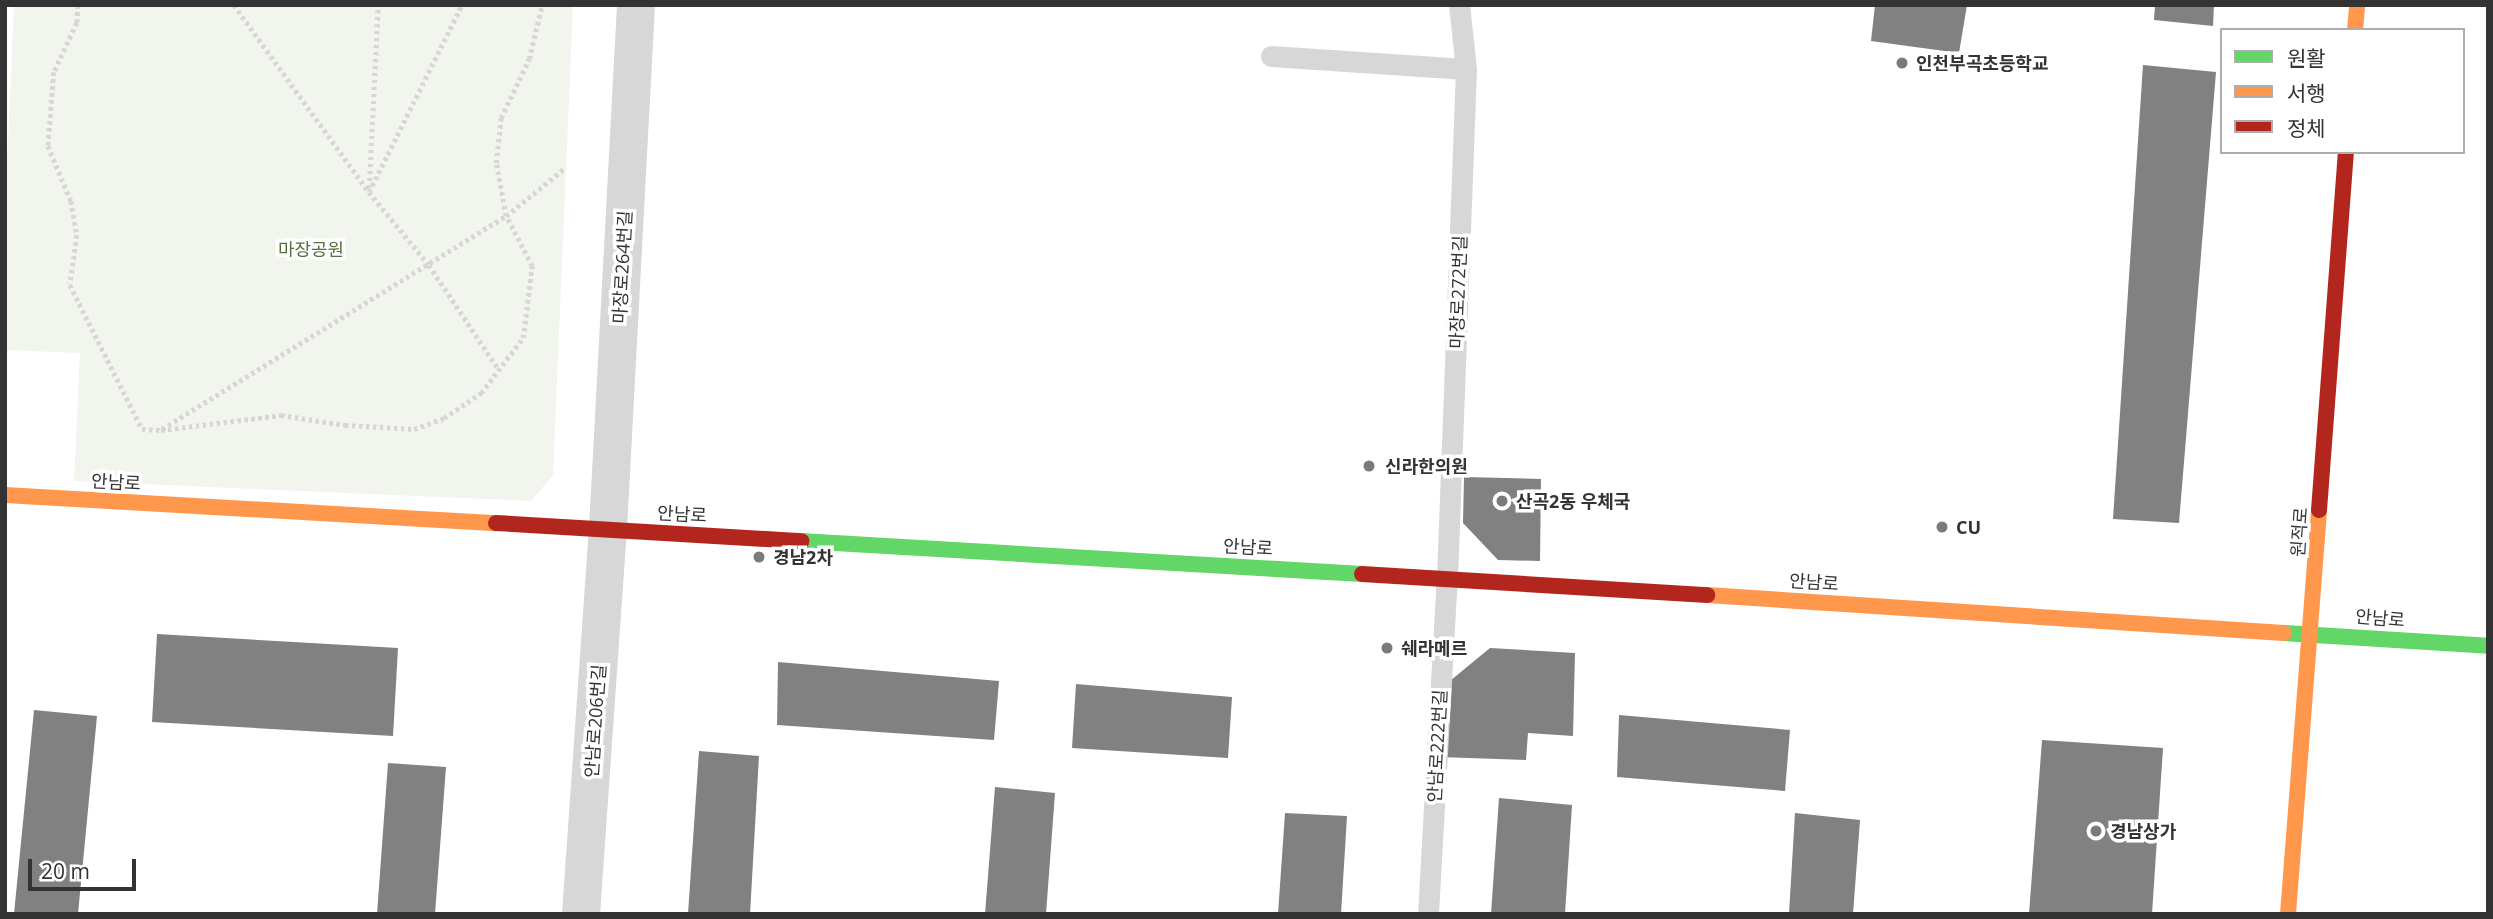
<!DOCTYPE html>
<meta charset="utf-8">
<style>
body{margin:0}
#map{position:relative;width:2493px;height:919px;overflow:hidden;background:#fff;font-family:"Open Sans","Noto Sans KR",sans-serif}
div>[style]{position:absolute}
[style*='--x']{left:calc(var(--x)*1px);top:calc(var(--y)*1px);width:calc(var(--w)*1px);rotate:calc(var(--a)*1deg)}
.green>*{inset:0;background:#f1f5ed}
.building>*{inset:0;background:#818181}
.path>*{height:4.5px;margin-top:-2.25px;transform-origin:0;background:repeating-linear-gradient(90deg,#d6d6d6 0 3.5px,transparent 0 7px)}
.lane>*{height:21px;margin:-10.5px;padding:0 10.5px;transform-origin:10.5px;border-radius:10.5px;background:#d7d7d7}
.street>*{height:38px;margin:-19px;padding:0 19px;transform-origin:19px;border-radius:19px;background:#d7d7d7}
.fast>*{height:16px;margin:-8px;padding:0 8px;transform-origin:8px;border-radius:8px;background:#63d668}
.slow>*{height:16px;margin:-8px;padding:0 8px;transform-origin:8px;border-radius:8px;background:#ff974d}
.jam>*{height:16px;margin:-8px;padding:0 8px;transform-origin:8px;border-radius:8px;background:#b3261e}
.dots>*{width:19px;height:19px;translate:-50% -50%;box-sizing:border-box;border:4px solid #fff;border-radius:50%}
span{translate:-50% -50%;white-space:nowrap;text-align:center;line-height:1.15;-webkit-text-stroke:7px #fff;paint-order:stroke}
.poi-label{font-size:18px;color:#333;font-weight:700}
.left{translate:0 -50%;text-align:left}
.park-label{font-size:18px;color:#56703f}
.street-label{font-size:18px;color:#333}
.frame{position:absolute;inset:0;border:7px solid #333;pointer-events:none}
.legend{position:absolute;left:2220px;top:28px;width:245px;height:126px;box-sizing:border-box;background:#fff;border:2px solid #adadad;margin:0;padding:9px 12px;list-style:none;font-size:21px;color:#333}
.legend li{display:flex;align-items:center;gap:14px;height:35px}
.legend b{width:35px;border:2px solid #adadad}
.scale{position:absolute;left:28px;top:859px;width:108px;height:32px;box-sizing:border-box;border:4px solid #333;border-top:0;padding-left:9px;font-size:21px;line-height:24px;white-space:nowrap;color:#333;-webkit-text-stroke:5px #fff;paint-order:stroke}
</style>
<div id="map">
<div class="green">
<div style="clip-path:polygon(14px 5px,573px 5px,553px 475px,531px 501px,74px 481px,80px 353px,5px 350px,5px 208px)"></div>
</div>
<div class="building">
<div style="clip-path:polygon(1875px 5px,1967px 5px,1959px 53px,1871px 41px)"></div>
<div style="clip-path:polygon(2155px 5px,2214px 5px,2213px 26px,2154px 20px)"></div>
<div style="clip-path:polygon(2143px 65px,2216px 72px,2179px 523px,2113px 519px)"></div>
<div style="clip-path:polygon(1464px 477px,1541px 479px,1540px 561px,1498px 560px,1463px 523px)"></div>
<div style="clip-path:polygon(157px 634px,398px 648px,393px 736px,152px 722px)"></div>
<div style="clip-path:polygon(1490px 648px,1575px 653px,1573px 736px,1528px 733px,1526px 760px,1440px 757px,1445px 685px)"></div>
<div style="clip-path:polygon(778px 662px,999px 681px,994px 740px,777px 725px)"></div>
<div style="clip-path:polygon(1076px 684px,1232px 697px,1228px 758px,1072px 748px)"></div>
<div style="clip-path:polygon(34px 710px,97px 716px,78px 914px,14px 914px)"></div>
<div style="clip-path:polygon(1619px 715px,1790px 730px,1785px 791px,1617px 777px)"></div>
<div style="clip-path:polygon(2042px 740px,2163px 748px,2152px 914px,2029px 914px)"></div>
<div style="clip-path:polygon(699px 751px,759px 756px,750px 914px,688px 914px)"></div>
<div style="clip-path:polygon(388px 763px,446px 767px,435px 914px,377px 914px)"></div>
<div style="clip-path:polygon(995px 787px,1055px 793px,1046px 914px,985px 914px)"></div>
<div style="clip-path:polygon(1499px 798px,1572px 805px,1565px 914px,1491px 914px)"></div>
<div style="clip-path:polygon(1285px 813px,1347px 816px,1341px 914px,1278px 914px)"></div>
<div style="clip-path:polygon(1795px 813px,1860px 820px,1853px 914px,1789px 914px)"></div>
</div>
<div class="path">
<div style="--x:78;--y:5;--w:18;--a:93"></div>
<div style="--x:77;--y:23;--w:54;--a:115.1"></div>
<div style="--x:54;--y:72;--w:74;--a:94.6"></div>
<div style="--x:48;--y:146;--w:60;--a:67.3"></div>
<div style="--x:71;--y:201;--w:35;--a:80"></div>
<div style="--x:77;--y:235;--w:50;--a:98"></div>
<div style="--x:70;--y:285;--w:161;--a:63.4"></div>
<div style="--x:142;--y:429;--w:19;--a:3"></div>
<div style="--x:161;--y:430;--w:121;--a:-7.1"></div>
<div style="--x:281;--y:415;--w:65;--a:8.9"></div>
<div style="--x:345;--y:425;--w:69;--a:3.3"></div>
<div style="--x:414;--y:429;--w:32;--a:-20"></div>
<div style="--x:444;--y:418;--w:45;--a:-34"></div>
<div style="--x:481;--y:393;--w:69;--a:-52.6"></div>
<div style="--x:523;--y:338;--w:73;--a:-82.9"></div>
<div style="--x:532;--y:266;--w:56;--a:-117.5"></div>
<div style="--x:506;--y:216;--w:54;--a:-100.7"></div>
<div style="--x:496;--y:163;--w:45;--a:-83.7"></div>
<div style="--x:501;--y:118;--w:65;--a:-64.6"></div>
<div style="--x:529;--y:59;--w:56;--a:-76.5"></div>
<div style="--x:234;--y:5;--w:231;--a:54.2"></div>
<div style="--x:369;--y:192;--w:94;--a:50.6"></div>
<div style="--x:429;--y:265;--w:126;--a:56.3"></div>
<div style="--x:369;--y:188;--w:183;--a:-87.2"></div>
<div style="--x:369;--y:192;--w:209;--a:-63.6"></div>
<div style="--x:162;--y:429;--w:405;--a:-31.8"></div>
<div style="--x:506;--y:216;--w:77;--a:-39.2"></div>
</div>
<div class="lane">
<div style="--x:1271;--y:56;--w:195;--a:3.8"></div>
<div style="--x:1428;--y:914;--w:337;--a:-86.8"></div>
<div style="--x:1447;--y:578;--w:509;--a:-87.86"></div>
<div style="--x:1466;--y:69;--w:64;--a:-96.2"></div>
</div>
<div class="street">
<div style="--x:581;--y:914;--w:386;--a:-86"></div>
<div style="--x:608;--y:529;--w:525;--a:-86.94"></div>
</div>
<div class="fast">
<div style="--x:801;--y:541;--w:562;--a:3.37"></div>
<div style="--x:2284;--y:633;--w:204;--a:3.6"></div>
</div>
<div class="slow">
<div style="--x:2355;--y:30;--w:25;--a:-85"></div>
<div style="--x:5;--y:495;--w:492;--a:3.3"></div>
<div style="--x:1707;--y:595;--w:578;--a:3.77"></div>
<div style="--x:2288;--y:914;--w:405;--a:-85.6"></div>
</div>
<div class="jam">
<div style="--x:2319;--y:510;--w:359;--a:-85.7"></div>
<div style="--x:496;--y:523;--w:306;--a:3.4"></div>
<div style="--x:1362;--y:574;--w:346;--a:3.5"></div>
</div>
<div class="dots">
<div style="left:1902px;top:63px;background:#7a7a7a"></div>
<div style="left:1369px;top:466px;background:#7a7a7a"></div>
<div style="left:1502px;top:501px;background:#7a7a7a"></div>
<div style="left:1942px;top:527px;background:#7a7a7a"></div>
<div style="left:759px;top:557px;background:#7a7a7a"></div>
<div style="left:1387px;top:648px;background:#7a7a7a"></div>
<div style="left:2096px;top:831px;background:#7a7a7a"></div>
</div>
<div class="poi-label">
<span class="left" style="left:1916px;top:63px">인천부곡초등학교</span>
<span class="left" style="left:1385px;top:466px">신라한의원</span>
<span class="left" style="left:1516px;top:501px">산곡2동 우체국</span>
<span class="left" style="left:1956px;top:527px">CU</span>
<span class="left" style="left:773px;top:557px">경남2차</span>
<span class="left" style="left:1401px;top:648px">쉐라메르</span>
<span class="left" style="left:2110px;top:831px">경남상가</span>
</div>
<div class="park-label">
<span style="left:311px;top:249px">마장공원</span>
</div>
<div class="street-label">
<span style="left:622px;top:267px;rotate:-87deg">마장로264번길</span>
<span style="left:1458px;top:292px;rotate:-88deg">마장로272번길</span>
<span style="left:116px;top:482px;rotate:3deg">안남로</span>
<span style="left:682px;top:514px;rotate:3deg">안남로</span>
<span style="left:2299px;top:532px;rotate:-86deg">원적로</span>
<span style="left:1248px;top:547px;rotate:3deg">안남로</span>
<span style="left:1814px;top:582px;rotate:4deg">안남로</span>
<span style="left:2380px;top:618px;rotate:5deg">안남로</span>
<span style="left:595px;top:721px;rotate:-86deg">안남로206번길</span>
<span style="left:1437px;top:746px;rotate:-87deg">안남로222번길</span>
</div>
<div class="frame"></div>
<ul class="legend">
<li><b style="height:9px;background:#63d668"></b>원활</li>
<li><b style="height:9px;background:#ff974d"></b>서행</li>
<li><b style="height:9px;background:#b3261e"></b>정체</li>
</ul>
<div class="scale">20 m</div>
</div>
